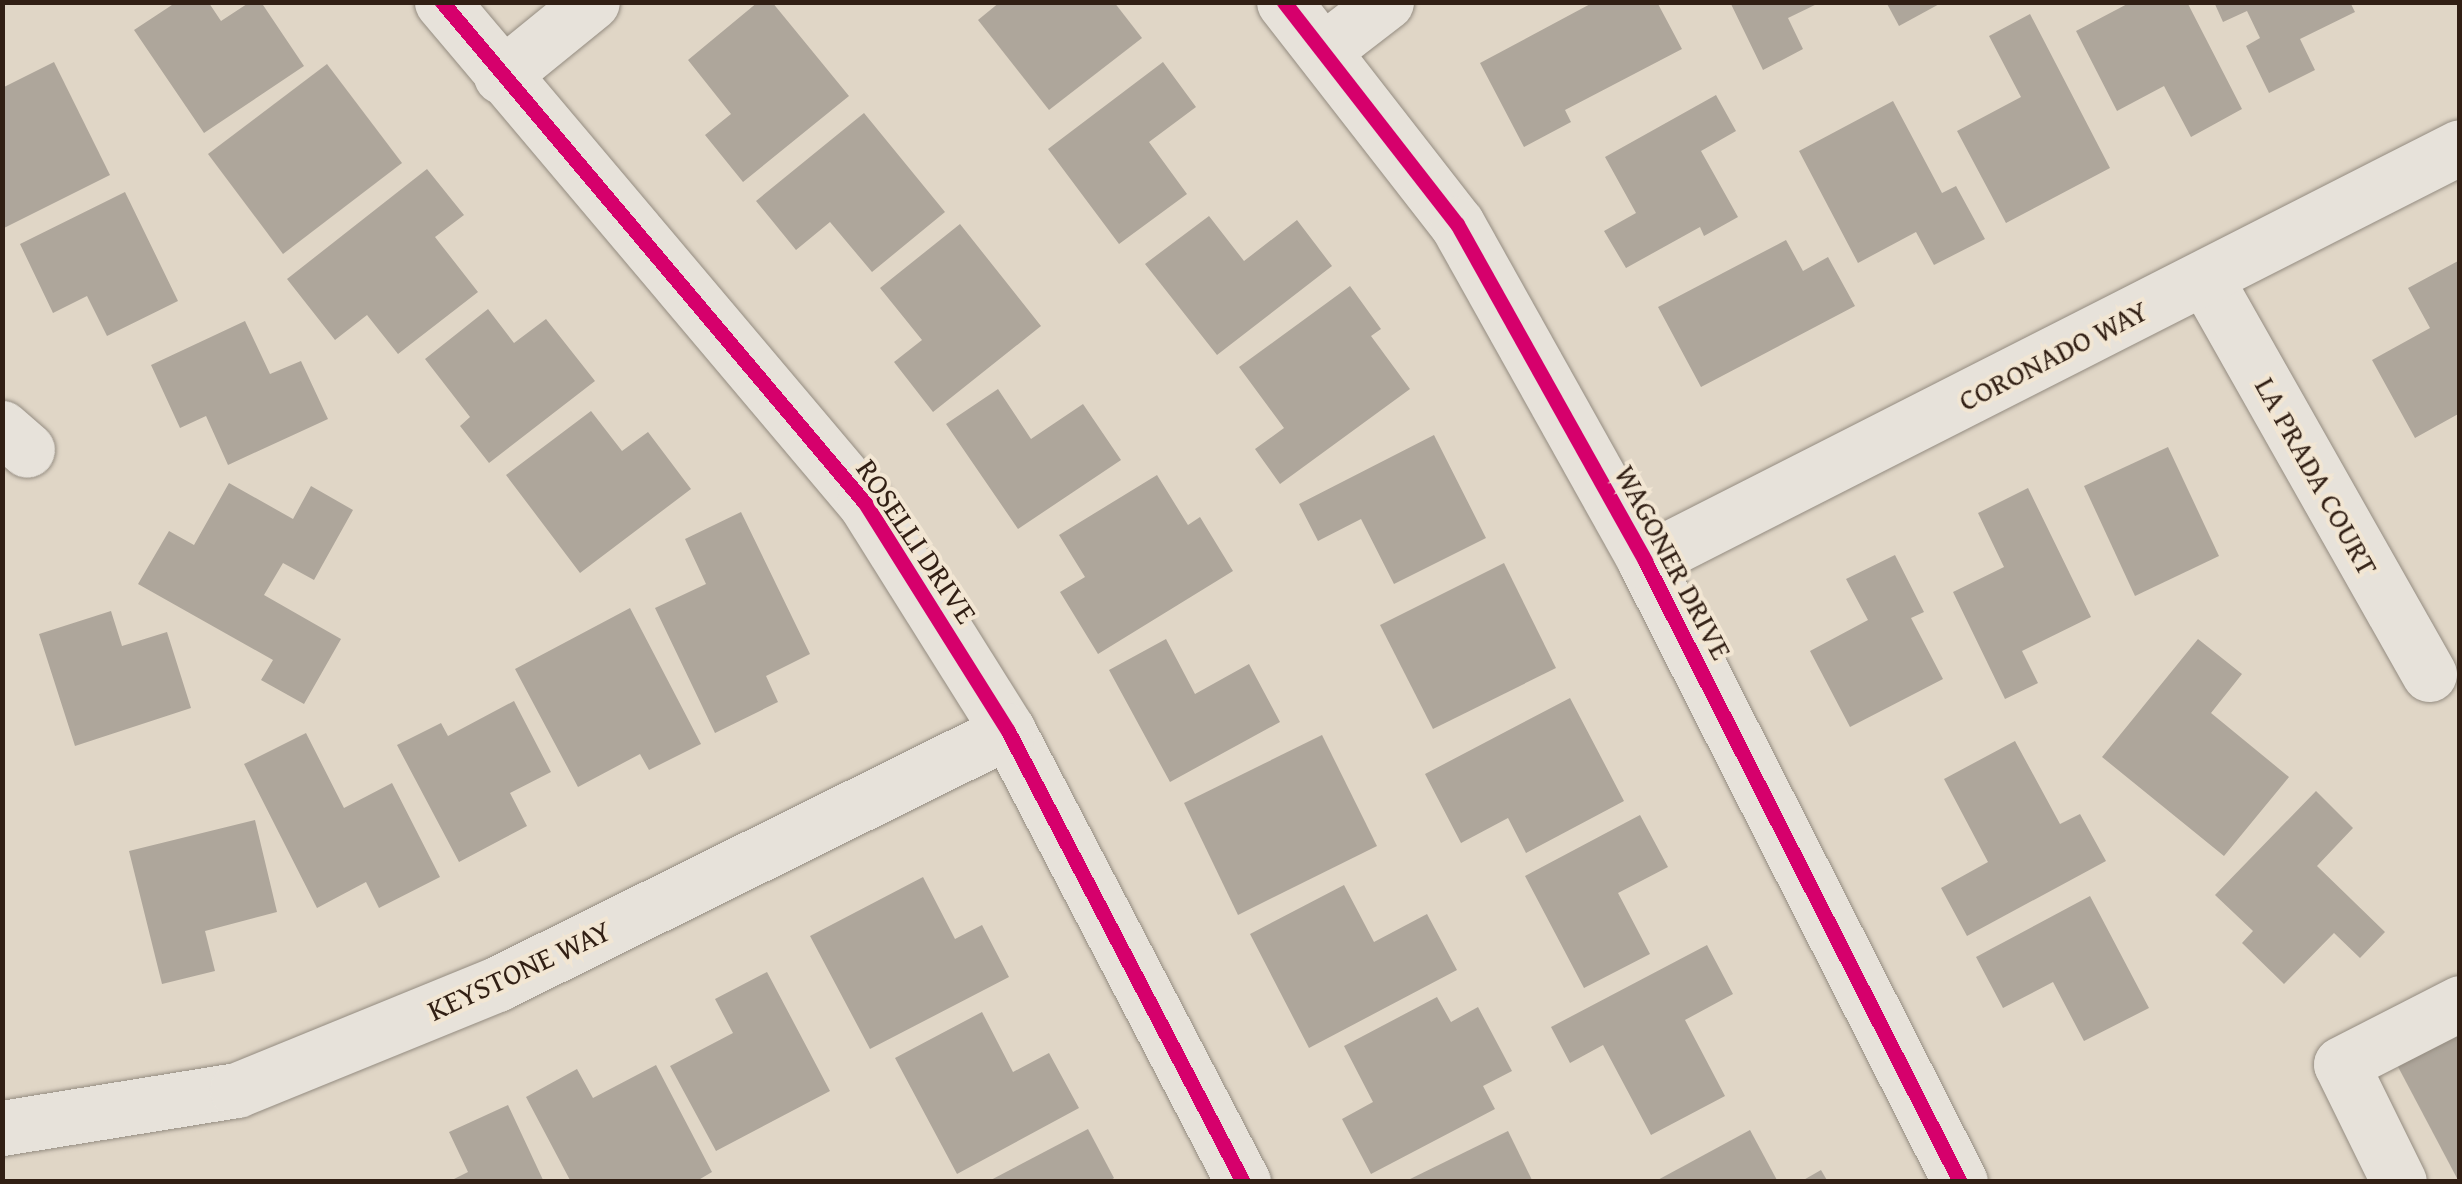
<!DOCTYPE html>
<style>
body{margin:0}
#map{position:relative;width:2462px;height:1184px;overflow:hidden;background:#e0d6c6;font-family:"Gentium Book Plus",serif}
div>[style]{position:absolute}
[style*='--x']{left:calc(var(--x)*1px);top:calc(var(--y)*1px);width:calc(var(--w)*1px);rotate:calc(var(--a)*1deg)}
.building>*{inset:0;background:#aea69b}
.roads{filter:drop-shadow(0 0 2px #948c81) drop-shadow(0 0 2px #948c81)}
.minor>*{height:55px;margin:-27.5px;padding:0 27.5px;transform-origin:27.5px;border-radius:27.5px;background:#e7e2da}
.cycleway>*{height:15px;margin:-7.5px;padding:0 7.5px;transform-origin:7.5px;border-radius:7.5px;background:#d6006c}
span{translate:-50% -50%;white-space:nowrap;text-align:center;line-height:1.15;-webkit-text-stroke:8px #f2e6d3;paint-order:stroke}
.street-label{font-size:30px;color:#311f14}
.frame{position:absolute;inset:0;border:5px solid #311f14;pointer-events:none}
</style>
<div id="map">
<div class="building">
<div style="clip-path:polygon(250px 2px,261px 2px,304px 66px,204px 133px,134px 30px,175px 3px,209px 3px,221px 21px)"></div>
<div style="clip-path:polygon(758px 2px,772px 2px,849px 96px,743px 182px,705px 135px,731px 114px,688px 60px)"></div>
<div style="clip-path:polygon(1000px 2px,1114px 2px,1142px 38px,1049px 110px,978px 20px)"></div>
<div style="clip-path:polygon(1594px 2px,1657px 2px,1682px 49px,1565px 110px,1571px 122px,1524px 147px,1480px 63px)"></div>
<div style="clip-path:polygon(1730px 2px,1821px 2px,1788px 18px,1803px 49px,1763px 70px)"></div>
<div style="clip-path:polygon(1886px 2px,1943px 2px,1899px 26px)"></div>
<div style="clip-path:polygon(2131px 2px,2187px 2px,2242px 109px,2191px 137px,2164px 86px,2117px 111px,2076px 31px)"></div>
<div style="clip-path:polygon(2214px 2px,2350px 2px,2355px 12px,2300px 39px,2315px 70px,2269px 93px,2246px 46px,2260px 38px,2247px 11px,2223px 22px)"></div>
<div style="clip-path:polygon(2030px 14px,2110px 168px,2006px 223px,1957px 131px,2021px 97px,1989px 36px)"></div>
<div style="clip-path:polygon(54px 62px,110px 175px,2px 229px,2px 88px)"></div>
<div style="clip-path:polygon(1163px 62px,1196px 107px,1149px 142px,1187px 194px,1119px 244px,1048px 149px)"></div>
<div style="clip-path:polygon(327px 64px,402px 163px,283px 254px,208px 154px)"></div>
<div style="clip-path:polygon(1716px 95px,1736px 131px,1701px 151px,1738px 217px,1704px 236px,1700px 227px,1626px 268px,1604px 231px,1636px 213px,1605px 157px)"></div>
<div style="clip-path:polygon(1893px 101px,1942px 193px,1956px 186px,1985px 239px,1934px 265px,1916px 232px,1858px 263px,1799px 151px)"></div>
<div style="clip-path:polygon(864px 113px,945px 212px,872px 272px,830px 222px,796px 250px,756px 201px)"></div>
<div style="clip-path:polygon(427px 169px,464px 215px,435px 237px,478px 292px,398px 354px,367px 315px,335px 340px,287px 279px)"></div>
<div style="clip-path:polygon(125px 192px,178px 301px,107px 336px,87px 296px,53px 313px,20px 244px)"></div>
<div style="clip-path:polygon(1209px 216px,1244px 261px,1297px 220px,1332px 266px,1217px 355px,1145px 264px)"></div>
<div style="clip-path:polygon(960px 224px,1041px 326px,933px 412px,894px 362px,922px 340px,880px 288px)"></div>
<div style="clip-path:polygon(1786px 240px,1803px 271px,1828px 257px,1855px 306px,1701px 387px,1658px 307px)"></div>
<div style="clip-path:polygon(2458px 261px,2460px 413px,2415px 438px,2372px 360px,2430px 328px,2408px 288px)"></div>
<div style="clip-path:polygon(1350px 286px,1381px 329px,1371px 336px,1410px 389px,1280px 484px,1255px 449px,1284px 428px,1239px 367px)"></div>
<div style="clip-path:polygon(488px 309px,514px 343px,546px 319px,595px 381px,489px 463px,460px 426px,470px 417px,425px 359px)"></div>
<div style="clip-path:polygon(245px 321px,270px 374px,301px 361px,328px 419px,228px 465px,206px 416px,180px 428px,151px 365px)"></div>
<div style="clip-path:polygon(998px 389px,1031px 439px,1083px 404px,1121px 460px,1018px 529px,946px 424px)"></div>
<div style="clip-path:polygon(591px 411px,622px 451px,648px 432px,691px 489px,580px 573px,506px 475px)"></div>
<div style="clip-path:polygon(1434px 435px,1486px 538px,1394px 584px,1361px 519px,1318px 541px,1299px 504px)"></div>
<div style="clip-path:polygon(2168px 447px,2219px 556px,2135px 596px,2084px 486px)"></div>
<div style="clip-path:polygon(1157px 475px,1188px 525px,1200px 517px,1233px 571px,1098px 654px,1060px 592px,1085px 577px,1059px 535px)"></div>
<div style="clip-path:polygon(229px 483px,293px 519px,311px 486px,353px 510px,314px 580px,283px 563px,264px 595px,341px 639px,304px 704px,261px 680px,273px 660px,138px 584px,169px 531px,194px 545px)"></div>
<div style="clip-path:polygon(2028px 488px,2091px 617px,2022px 651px,2038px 683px,2005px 699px,1953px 592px,2004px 567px,1978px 513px)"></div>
<div style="clip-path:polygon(741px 512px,810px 654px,766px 676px,778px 702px,715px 733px,655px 608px,706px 584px,685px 539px)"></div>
<div style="clip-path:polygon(1895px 555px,1924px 612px,1911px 618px,1943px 679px,1850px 727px,1810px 651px,1868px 620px,1846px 579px)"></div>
<div style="clip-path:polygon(1504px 563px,1556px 668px,1433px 729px,1380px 625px)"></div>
<div style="clip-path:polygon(630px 608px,701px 744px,649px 770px,640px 754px,578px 787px,515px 669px)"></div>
<div style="clip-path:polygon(111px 611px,122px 646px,167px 632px,191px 708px,75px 746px,39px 634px)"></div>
<div style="clip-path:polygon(1166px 639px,1195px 694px,1249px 664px,1280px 722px,1170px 782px,1109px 670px)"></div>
<div style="clip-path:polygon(2198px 639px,2242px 674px,2211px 713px,2289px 777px,2224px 856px,2102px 757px)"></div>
<div style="clip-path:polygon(1570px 698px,1624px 801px,1526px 853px,1508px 818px,1461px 843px,1425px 774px)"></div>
<div style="clip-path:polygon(514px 701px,551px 772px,510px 793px,527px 826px,459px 862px,397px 745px,441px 723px,448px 736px)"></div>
<div style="clip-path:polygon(306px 733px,344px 808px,392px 783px,440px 877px,379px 908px,366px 882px,317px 908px,244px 764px)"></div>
<div style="clip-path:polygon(1322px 735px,1377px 846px,1238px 915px,1184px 803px)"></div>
<div style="clip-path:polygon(2015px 741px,2060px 824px,2080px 814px,2106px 861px,1967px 936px,1941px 888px,1988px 862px,1944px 779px)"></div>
<div style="clip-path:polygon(2316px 791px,2353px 828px,2317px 866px,2385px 932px,2360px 958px,2334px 933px,2284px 984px,2242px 943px,2253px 931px,2215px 895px)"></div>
<div style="clip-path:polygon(1640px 815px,1668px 867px,1618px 893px,1650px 954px,1584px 988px,1525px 876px)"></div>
<div style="clip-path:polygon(255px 820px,277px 912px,205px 931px,215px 971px,162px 984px,129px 851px)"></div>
<div style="clip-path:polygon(923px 877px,955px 939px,982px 925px,1009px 977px,870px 1049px,810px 936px)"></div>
<div style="clip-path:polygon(1344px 885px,1374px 942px,1427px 914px,1457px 970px,1309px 1048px,1250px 934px)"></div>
<div style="clip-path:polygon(2090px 896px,2149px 1008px,2084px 1041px,2053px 982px,2003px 1008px,1976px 957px)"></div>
<div style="clip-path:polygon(1707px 945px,1733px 994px,1685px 1020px,1725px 1096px,1651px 1135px,1603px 1045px,1570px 1063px,1551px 1027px)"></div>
<div style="clip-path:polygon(767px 972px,830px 1091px,716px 1151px,670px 1066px,733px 1033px,715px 999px)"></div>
<div style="clip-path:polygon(1437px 997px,1451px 1022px,1478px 1007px,1512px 1071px,1483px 1086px,1495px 1109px,1371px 1174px,1342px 1119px,1373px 1102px,1344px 1046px)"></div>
<div style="clip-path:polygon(982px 1012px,1013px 1072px,1049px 1053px,1079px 1108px,957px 1174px,895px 1058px)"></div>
<div style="clip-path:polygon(2460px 1029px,2460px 1182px,2459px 1182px,2396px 1063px)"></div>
<div style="clip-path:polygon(656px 1065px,712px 1172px,695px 1182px,571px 1182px,526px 1097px,577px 1069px,593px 1098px)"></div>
<div style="clip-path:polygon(508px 1105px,544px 1182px,448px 1182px,468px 1172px,449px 1132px)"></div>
<div style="clip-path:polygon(1088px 1129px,1114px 1178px,1108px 1182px,987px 1182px)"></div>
<div style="clip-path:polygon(1750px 1130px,1778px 1182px,1654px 1182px)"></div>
<div style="clip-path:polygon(1508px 1131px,1533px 1182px,1404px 1182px)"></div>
<div style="clip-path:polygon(1821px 1170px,1828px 1182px,1800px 1182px)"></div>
</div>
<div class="roads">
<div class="minor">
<div style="--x:442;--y:2;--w:656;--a:49.83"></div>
<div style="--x:865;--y:503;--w:269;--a:57.9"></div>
<div style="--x:1008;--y:731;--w:509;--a:62.48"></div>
<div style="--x:1284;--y:2;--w:281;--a:52.1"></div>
<div style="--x:1457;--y:224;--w:386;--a:60.8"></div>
<div style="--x:1645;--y:561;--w:696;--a:63.1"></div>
<div style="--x:1325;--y:49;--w:77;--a:-37.6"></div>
<div style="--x:501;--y:76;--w:117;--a:-39.1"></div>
<div style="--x:2205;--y:278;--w:455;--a:60.5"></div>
<div style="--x:2;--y:428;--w:33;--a:41"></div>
<div style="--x:1645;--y:561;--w:914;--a:-26.93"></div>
<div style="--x:2;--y:1128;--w:238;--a:-9.2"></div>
<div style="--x:237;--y:1090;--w:281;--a:-22.2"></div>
<div style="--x:497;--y:984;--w:570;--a:-26.34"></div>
<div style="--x:2399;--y:1182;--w:131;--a:-116.2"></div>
<div style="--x:2341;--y:1064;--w:134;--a:-27.1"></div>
</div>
</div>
<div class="cycleway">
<div style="--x:442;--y:2;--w:656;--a:49.83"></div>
<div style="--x:865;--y:503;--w:269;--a:57.9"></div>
<div style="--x:1008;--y:731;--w:509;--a:62.48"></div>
<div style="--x:1284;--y:2;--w:281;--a:52.1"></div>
<div style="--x:1457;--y:224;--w:386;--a:60.8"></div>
<div style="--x:1645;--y:561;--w:696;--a:63.1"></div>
</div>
<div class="street-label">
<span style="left:2053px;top:355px;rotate:-27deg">CORONADO WAY</span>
<span style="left:2317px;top:476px;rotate:61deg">LA PRADA COURT</span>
<span style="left:917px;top:541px;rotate:56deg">ROSELLI DRIVE</span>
<span style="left:1674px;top:562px;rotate:62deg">WAGONER DRIVE</span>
<span style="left:519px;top:970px;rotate:-25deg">KEYSTONE WAY</span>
</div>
<div class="frame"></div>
</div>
